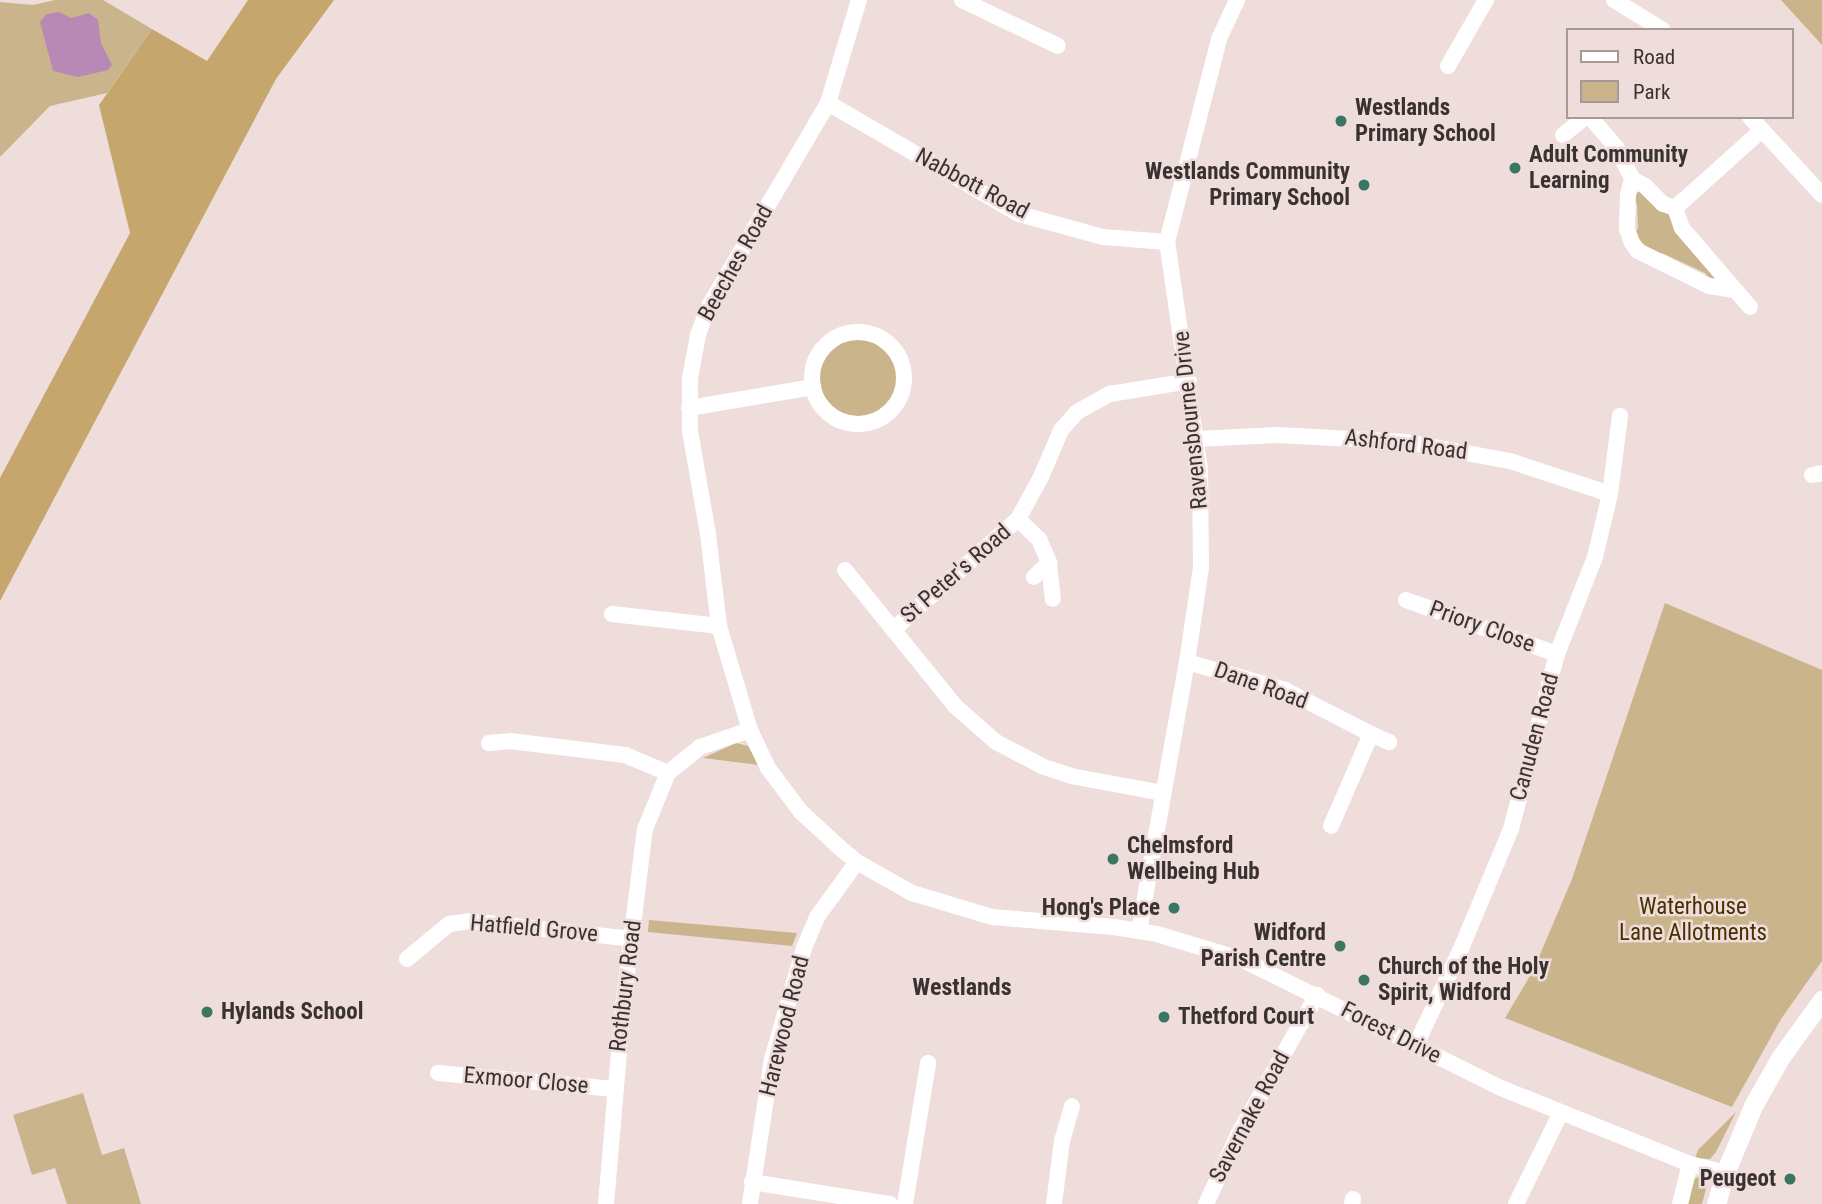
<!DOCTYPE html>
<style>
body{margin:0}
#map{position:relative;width:1822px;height:1204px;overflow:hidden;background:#efdddb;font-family:"Roboto Condensed",sans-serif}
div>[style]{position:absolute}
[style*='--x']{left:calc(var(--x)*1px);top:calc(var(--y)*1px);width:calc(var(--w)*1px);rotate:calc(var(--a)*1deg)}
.green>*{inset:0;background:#c9b48b}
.round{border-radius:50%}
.forest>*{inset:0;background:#c5a76e}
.water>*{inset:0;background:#b889b5}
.minor>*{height:16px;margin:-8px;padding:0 8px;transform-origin:8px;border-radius:8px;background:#fff}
.minor>.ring{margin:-8px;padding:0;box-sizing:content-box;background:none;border:16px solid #fff;border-radius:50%}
.major>*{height:19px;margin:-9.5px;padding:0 9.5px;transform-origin:9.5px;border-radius:9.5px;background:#fff}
.dots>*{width:19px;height:19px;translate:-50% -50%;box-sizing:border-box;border:4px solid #efdddb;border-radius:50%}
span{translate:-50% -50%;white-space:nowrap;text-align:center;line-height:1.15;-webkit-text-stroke:5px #efdddb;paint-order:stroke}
.poi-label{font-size:23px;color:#393231;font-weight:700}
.left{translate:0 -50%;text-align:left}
.right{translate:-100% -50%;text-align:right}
.street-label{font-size:23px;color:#393231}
.park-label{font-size:23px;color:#463100}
.neighbourhood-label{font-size:24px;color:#393231;font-weight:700}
.legend{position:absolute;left:1566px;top:28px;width:228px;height:91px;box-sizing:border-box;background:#efdddb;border:2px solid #a69997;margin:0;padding:9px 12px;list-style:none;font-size:21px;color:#393231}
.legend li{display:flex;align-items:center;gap:14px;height:35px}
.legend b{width:35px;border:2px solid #a69997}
</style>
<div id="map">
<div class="green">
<div style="clip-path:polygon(55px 0,103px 0,152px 29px,107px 93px,50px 106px,0 157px,0 2px,33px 5px)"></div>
<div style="clip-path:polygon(1781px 0,1822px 0,1822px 45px)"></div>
<div style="clip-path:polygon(1643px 191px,1664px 208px,1716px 276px,1710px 281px,1705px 273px,1662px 253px,1655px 256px,1634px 234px,1638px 228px,1637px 204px,1633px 200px,1636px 193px)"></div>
<div class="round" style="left:818px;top:338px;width:80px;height:80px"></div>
<div style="clip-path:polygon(1665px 603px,1822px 670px,1822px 961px,1781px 1019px,1732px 1107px,1505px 1018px,1533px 971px,1572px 879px)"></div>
<div style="clip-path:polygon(736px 743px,748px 746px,759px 765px,703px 758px)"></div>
<div style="clip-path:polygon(649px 920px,797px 933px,792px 946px,648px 932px)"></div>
<div style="clip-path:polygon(83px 1093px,102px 1155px,124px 1148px,141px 1204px,67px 1204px,55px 1168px,32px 1175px,13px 1115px)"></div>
<div style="clip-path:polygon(1736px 1112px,1716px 1152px,1710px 1159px,1695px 1158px,1698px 1150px)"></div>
<div style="clip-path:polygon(1700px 1176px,1707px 1185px,1702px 1204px,1686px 1204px,1692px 1180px)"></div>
</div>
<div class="forest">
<div style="clip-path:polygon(248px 0,334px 0,276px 79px,0 601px,0 478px,130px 233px,99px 105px,152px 29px,207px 61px)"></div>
</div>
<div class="water">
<div style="clip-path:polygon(59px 12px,71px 18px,89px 13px,98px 20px,101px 43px,112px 65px,108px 70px,78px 77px,53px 71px,40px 22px,47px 14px)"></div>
</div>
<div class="minor">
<div style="--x:859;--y:0;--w:108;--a:106.8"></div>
<div style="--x:828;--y:103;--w:235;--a:120.4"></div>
<div style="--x:709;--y:306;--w:31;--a:111"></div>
<div style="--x:698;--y:335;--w:44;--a:100.5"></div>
<div style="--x:690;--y:378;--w:53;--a:90"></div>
<div style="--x:690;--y:431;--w:105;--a:80.1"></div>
<div style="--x:708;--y:534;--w:93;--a:83.2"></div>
<div style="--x:719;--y:626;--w:109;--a:73.4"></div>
<div style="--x:750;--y:730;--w:42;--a:64.7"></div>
<div style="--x:768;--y:768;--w:55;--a:53.1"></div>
<div style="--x:801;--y:812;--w:52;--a:42.6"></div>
<div style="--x:839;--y:847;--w:23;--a:40"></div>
<div style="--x:857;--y:862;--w:63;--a:29.4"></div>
<div style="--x:912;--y:893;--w:84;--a:16.7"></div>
<div style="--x:992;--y:917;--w:122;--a:4.7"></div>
<div style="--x:1114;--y:927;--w:44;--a:9.2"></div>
<div style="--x:1157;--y:934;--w:90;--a:16.8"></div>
<div style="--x:1243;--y:960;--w:288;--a:26.4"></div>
<div style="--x:1501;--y:1088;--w:204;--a:21.9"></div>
<div style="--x:1690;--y:1164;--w:36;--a:14"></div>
<div style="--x:962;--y:0;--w:106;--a:25.6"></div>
<div style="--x:1614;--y:0;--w:57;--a:31.5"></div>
<div style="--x:1448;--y:66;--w:76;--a:-60.1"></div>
<div style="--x:828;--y:103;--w:221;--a:30.2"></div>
<div style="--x:1019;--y:214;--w:87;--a:15.3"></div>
<div style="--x:1103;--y:237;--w:64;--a:4.5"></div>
<div style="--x:1590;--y:117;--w:40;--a:49"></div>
<div style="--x:1616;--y:147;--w:36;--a:63"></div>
<div style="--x:1632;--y:179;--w:15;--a:28"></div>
<div style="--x:1645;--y:186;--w:25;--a:45"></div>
<div style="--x:1663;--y:204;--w:13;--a:18"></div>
<div style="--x:1675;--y:208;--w:21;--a:71"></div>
<div style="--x:1682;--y:228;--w:104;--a:49.3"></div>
<div style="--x:1750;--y:117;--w:106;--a:47.3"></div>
<div style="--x:1563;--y:135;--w:28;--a:-39"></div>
<div style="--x:1632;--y:179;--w:16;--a:104"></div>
<div style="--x:1628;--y:195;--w:34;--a:92"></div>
<div style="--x:1627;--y:229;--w:15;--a:70"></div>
<div style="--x:1632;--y:243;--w:10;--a:53"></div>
<div style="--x:1638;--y:251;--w:79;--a:26.2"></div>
<div style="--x:1709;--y:286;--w:24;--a:9"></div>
<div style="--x:1675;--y:208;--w:117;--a:-41.9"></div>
<div class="ring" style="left:812px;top:332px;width:76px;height:76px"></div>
<div style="--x:689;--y:408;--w:126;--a:-9.6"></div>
<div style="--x:1197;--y:439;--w:81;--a:-2.8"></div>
<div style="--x:1278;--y:435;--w:129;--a:3.1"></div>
<div style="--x:1407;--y:442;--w:105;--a:10.5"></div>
<div style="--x:1510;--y:461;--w:105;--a:18.3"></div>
<div style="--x:1812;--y:475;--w:10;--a:-11"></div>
<div style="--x:1018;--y:519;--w:29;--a:44"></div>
<div style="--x:1039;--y:539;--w:26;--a:67"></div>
<div style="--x:1049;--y:563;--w:36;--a:84"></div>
<div style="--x:845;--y:570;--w:175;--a:51"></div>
<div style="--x:955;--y:706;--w:55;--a:41.3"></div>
<div style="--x:996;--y:742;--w:54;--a:27.5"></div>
<div style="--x:1044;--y:767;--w:28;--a:18"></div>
<div style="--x:1071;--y:776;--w:94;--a:10.5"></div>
<div style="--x:1034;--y:577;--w:21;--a:-43"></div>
<div style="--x:1406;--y:600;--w:160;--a:19.7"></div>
<div style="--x:612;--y:614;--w:108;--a:6.4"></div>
<div style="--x:894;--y:629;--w:166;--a:-41.6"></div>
<div style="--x:1018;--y:519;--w:48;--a:-61.3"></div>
<div style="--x:1041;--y:477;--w:51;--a:-66.9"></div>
<div style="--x:1061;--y:430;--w:24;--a:-48"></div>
<div style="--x:1077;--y:412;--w:38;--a:-29"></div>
<div style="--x:1110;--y:394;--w:80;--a:-9.3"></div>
<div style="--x:1187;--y:662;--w:102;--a:15.9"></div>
<div style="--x:1285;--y:690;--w:97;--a:27.1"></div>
<div style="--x:1371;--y:734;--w:100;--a:113.5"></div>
<div style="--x:1371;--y:734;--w:20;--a:24"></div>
<div style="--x:489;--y:743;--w:21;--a:-5"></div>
<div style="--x:510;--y:741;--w:116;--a:6.9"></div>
<div style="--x:625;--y:755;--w:47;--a:22.7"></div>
<div style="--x:1139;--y:931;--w:273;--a:-79.9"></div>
<div style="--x:1187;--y:662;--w:96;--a:-81.6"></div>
<div style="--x:1201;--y:567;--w:97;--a:-90.6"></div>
<div style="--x:1200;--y:470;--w:230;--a:-98.2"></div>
<div style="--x:1167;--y:242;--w:210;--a:-75.6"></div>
<div style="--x:1219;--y:39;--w:43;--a:-65.2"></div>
<div style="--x:407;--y:959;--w:55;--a:-39.8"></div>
<div style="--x:449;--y:924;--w:21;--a:-8"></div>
<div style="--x:470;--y:921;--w:163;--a:6.3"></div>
<div style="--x:1415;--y:1047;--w:106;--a:-64.9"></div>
<div style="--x:1460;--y:951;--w:132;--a:-67.3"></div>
<div style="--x:1511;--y:829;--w:181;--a:-75.3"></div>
<div style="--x:1557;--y:654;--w:104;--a:-68.6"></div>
<div style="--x:1595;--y:557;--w:65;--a:-76.6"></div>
<div style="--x:1610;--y:494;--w:79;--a:-82.7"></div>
<div style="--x:438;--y:1073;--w:177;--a:5.2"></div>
<div style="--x:752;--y:1182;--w:140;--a:9.1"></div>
<div style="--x:606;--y:1204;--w:198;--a:-85.1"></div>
<div style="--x:623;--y:1007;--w:179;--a:-83"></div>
<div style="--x:645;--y:829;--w:61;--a:-67.7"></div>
<div style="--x:668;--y:773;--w:41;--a:-39.1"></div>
<div style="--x:700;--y:747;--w:53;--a:-18.8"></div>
<div style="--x:750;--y:1204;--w:147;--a:-81.4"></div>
<div style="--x:772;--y:1059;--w:116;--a:-73.9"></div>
<div style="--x:804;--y:948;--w:34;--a:-67"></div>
<div style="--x:817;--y:917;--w:68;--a:-54"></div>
<div style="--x:905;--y:1204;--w:143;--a:-80.7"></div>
<div style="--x:1054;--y:1204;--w:64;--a:-82.8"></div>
<div style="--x:1062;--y:1141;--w:36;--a:-74"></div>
<div style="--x:1206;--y:1204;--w:76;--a:-65.1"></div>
<div style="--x:1238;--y:1135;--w:161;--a:-60.6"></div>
<div style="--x:1352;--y:1204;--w:5;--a:-79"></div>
<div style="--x:1516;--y:1204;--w:100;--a:-63.9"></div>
<div style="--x:1680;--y:1204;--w:41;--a:-76"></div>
</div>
<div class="major">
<div style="--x:1716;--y:1204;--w:32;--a:-74"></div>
<div style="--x:1725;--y:1173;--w:73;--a:-67.3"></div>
<div style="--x:1753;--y:1106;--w:55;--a:-60.6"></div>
<div style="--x:1780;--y:1058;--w:72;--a:-54.1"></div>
</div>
<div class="dots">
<div style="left:1341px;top:121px;background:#3a7762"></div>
<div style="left:1515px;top:168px;background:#3a7762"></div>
<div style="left:1364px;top:185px;background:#3a7762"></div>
<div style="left:1113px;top:859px;background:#3a7762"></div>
<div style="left:1174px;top:908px;background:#3a7762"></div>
<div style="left:1340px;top:946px;background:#3a7762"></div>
<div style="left:1364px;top:980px;background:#3a7762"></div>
<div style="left:207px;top:1012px;background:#3a7762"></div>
<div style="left:1164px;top:1017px;background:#3a7762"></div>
<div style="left:1790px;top:1179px;background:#3a7762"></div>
</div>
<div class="poi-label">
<span class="left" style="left:1355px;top:121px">Westlands<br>Primary School</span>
<span class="left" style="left:1529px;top:168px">Adult Community<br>Learning</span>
<span class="right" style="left:1350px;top:185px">Westlands Community<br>Primary School</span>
<span class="left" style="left:1127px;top:859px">Chelmsford<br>Wellbeing Hub</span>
<span class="right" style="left:1160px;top:908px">Hong's Place</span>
<span class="right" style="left:1326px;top:946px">Widford<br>Parish Centre</span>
<span class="left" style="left:1378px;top:980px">Church of the Holy<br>Spirit, Widford</span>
<span class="left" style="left:221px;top:1012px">Hylands School</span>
<span class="left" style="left:1178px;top:1017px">Thetford Court</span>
<span class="right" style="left:1776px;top:1179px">Peugeot</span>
</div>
<div class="street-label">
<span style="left:972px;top:184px;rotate:28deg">Nabbott Road</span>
<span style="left:736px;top:263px;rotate:-61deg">Beeches Road</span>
<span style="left:1191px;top:420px;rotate:-96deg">Ravensbourne Drive</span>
<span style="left:1406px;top:445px;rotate:7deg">Ashford Road</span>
<span style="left:956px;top:574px;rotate:-41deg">St Peter's Road</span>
<span style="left:1482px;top:627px;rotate:20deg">Priory Close</span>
<span style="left:1261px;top:686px;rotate:20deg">Dane Road</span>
<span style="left:1535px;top:737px;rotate:-75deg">Canuden Road</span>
<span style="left:534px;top:929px;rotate:5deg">Hatfield Grove</span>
<span style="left:626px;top:986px;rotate:-83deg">Rothbury Road</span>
<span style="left:785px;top:1026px;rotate:-76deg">Harewood Road</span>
<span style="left:1391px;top:1033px;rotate:27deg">Forest Drive</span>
<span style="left:526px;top:1081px;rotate:5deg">Exmoor Close</span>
<span style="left:1250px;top:1117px;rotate:-62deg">Savernake Road</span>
</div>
<div class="park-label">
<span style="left:1693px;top:920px">Waterhouse<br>Lane Allotments</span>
</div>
<div class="neighbourhood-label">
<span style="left:962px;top:988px">Westlands</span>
</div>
<ul class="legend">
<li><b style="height:9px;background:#fff"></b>Road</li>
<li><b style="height:19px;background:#c9b48b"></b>Park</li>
</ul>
</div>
